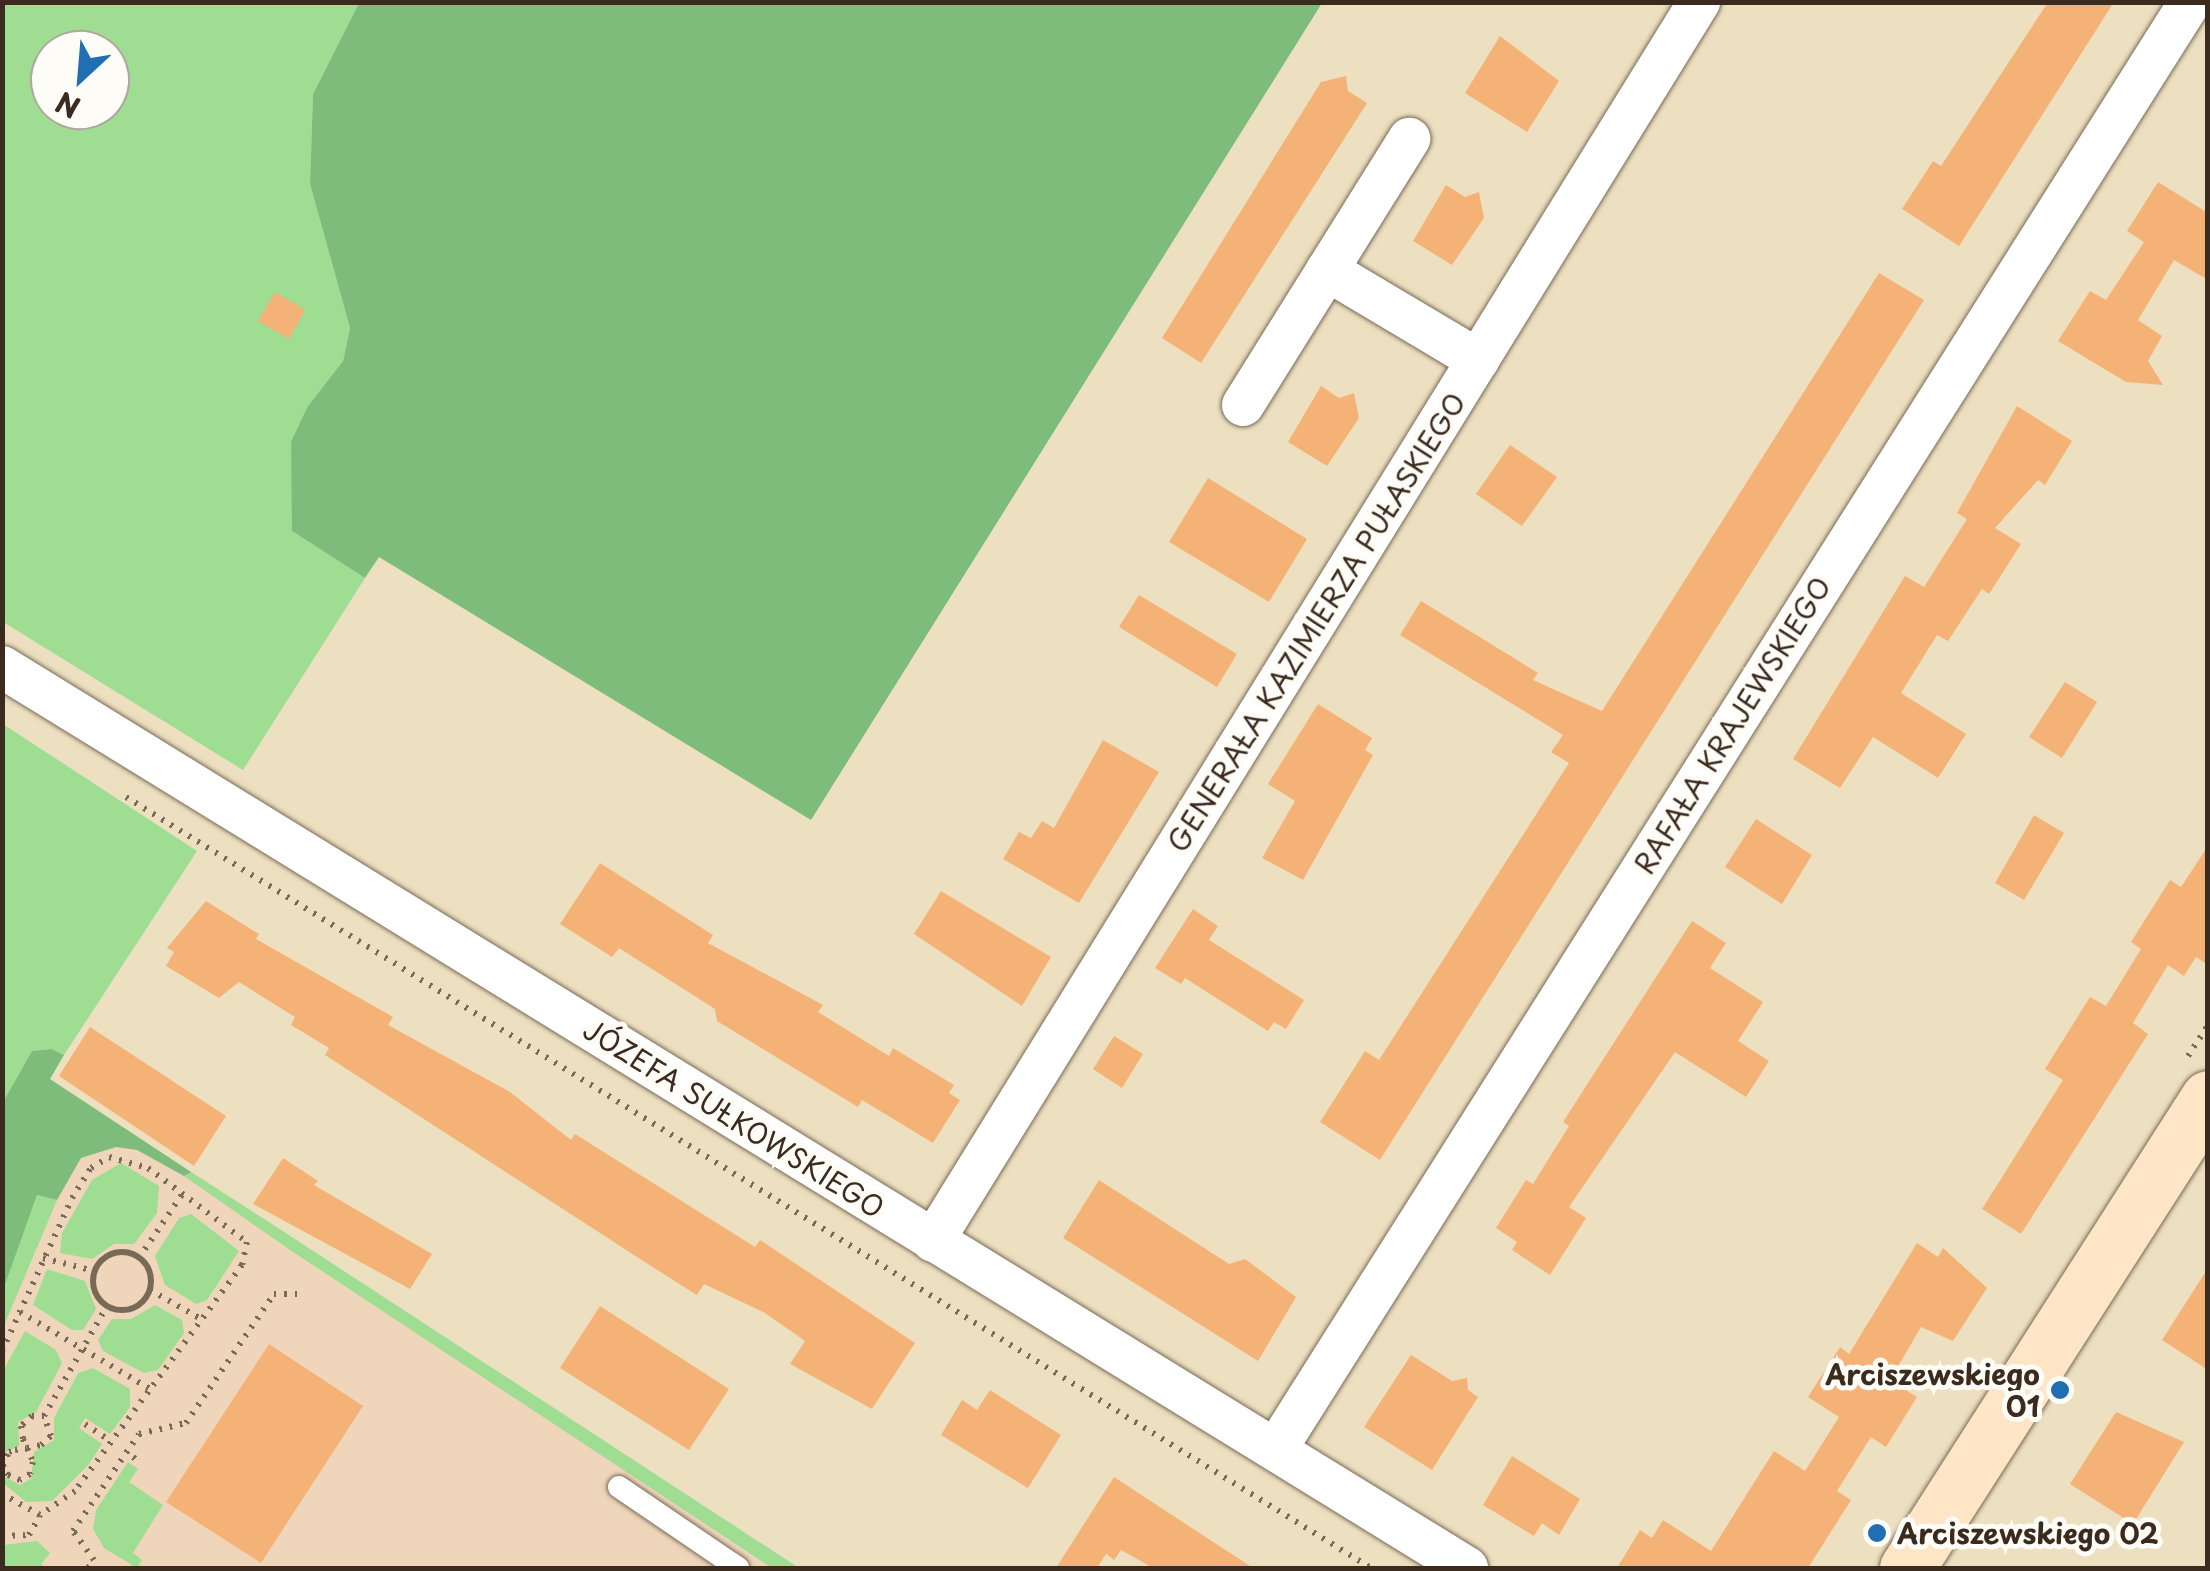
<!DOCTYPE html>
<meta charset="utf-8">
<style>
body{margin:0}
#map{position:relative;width:2210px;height:1571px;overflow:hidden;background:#ede0c0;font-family:"Playpen Sans",sans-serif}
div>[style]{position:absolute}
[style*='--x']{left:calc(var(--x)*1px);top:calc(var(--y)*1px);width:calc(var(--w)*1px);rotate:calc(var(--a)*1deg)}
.built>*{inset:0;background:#efd6bb}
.green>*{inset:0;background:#9edd92}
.forest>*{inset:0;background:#7ebc7c}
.building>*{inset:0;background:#f5b276}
.path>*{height:6px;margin-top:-3px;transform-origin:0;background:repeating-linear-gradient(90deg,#796a57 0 2.5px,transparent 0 10.5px)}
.path>.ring{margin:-3px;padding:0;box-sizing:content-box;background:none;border:6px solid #796a57;border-radius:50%}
.roads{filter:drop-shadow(0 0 2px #796a57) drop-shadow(0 0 2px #796a57)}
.lane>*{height:22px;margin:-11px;padding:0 11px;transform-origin:11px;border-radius:11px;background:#fff}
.street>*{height:42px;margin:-21px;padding:0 21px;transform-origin:21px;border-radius:21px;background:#fff}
.secondary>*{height:55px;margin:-27.5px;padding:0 27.5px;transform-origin:27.5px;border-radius:27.5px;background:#fde5c5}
.dots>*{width:28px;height:28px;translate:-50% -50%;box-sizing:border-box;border:5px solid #fdfcf7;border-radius:50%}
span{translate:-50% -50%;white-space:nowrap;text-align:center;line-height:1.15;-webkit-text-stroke:10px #fdfcf7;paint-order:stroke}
.street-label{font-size:28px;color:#3b2a1e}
.poi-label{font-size:28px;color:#3b2a1e;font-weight:700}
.right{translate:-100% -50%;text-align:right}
.left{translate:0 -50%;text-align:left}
.frame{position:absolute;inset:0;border:5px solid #3b2a1e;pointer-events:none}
.north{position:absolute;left:30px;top:30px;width:100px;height:100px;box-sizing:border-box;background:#fdfcf7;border:2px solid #afa8a0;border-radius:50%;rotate:206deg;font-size:28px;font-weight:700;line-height:40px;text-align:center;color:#3b2a1e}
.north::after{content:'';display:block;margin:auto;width:35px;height:45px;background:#1f6fb2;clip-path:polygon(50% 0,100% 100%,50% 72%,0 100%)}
</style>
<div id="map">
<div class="built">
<div style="clip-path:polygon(61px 1087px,799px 1568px,3px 1568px,2px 1290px)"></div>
</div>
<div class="green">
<div style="clip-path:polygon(evenodd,2px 3px,359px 3px,313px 94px,310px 184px,350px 328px,343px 361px,308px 406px,292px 531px,365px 578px,243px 770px,3px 622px,2px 3px,50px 50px,110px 50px,110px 110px,50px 110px,50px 50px)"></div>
<div style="clip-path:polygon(3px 724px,197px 851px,64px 1055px,52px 1049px,32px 1051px,3px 1102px)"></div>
<div style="clip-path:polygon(121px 1163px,159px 1186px,157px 1213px,134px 1244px,114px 1244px,92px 1259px,60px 1253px,62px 1233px,92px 1180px)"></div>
<div style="clip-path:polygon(191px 1172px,278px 1228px,799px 1568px,772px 1568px,290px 1250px,184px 1176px)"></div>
<div style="clip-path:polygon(37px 1195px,57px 1200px,3px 1328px,2px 1290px)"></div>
<div style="clip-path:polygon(191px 1214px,239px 1251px,207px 1300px,196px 1304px,165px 1285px,155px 1256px,179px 1218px)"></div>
<div style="clip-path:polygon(47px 1269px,85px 1281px,96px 1309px,83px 1330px,72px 1330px,33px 1305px)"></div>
<div style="clip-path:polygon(155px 1305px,182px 1320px,184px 1333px,158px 1370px,144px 1373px,103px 1351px,98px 1340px,112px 1319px,131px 1319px)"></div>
<div style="clip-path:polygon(25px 1331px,56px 1350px,62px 1363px,36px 1412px,18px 1422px,19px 1446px,3px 1453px,3px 1371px)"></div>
<div style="clip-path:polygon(93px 1368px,130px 1389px,130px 1407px,110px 1434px,85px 1418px,79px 1428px,102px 1444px,89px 1464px,52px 1501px,26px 1502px,3px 1483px,3px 1476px,20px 1485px,31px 1479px,34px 1452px,54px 1440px,54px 1418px,78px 1373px)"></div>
<div style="clip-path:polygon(128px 1462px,138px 1469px,129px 1482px,163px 1505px,133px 1553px,142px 1560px,137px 1568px,104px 1548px,93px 1529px,96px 1510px)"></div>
<div style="clip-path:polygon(37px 1541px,50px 1553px,41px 1564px,45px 1568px,3px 1568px,3px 1545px)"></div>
</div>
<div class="forest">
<div style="clip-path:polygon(359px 3px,359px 2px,1322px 3px,811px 820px,379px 557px,365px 578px,292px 531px,291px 442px,308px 406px,343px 361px,350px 328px,310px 184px,313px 94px)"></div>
<div style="clip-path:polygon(52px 1049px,64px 1055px,50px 1079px,191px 1172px,184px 1176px,137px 1150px,116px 1147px,81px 1158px,57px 1200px,37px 1195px,3px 1290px,3px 1102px,32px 1051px)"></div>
</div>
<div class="building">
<div style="clip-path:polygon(2048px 2px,2114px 2px,1959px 246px,1902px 209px,1933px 161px,1941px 166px)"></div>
<div style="clip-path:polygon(1500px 36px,1559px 81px,1527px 132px,1465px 93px)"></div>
<div style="clip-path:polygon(1346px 76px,1348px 91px,1367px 103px,1201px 363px,1162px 338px,1321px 82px)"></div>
<div style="clip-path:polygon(2158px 182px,2208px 213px,2208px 280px,2174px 260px,2138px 320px,2162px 336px,2148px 361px,2163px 385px,2126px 382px,2058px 341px,2090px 291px,2106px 300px,2144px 242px,2127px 231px)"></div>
<div style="clip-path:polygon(1446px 185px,1465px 197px,1479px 192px,1484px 218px,1452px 265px,1413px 241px)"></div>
<div style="clip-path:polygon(1879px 273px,1924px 300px,1380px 1160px,1320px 1122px,1365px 1051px,1379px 1060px,1569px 763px,1551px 752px,1563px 735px,1400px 635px,1421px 601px,1538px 673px,1533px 680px,1602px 711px)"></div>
<div style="clip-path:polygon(275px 292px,305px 310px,289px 339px,258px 321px)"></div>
<div style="clip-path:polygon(1321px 386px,1339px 398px,1354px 393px,1359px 418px,1327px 466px,1288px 442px)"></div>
<div style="clip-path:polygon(2017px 406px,2072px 441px,2045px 485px,2038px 480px,1995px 528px,2021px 544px,1989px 594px,1982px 589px,1948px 641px,1937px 635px,1901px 693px,1966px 734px,1938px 778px,1873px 737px,1840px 788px,1793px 759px,1905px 576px,1924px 587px,1967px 519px,1957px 513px)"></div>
<div style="clip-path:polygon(1510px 445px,1557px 477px,1522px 526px,1476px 494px)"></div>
<div style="clip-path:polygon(1208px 478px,1307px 539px,1269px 602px,1169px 542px)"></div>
<div style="clip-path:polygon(1139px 595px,1237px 654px,1217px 687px,1119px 627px)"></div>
<div style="clip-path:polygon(2065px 682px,2097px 702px,2062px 758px,2029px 737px)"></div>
<div style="clip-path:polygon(1318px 704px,1372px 738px,1365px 750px,1373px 755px,1303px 880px,1262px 858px,1295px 801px,1268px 784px)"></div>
<div style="clip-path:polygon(1103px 740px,1159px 772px,1079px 903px,1003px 859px,1019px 832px,1031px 838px,1042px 821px,1054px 828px)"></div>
<div style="clip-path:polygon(2034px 815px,2064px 833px,2024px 900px,1995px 883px)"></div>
<div style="clip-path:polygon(1756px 819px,1812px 855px,1782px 904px,1725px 867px)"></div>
<div style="clip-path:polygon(2208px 846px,2208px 965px,2196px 957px,2184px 976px,2168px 965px,2133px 1023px,2148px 1034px,2021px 1234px,1982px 1209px,2063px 1080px,2045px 1069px,2090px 997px,2106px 1006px,2141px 949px,2131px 942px,2170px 880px,2181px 887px)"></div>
<div style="clip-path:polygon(600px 863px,713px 935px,708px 943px,823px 1005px,818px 1012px,889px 1056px,893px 1048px,954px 1085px,949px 1093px,960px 1100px,933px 1143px,862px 1100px,858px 1107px,717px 1021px,715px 1009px,619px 948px,612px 957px,560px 924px)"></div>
<div style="clip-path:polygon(941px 891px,1051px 957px,1022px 1006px,914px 934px)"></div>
<div style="clip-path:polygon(206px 901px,259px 934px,256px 939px,393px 1017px,388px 1025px,510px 1092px,571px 1140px,575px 1134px,755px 1247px,760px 1240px,915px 1343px,872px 1409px,790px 1364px,805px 1341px,765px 1313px,704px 1284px,697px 1295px,651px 1266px,325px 1055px,329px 1048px,291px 1025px,295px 1017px,239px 982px,219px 998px,166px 966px,174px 952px,167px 948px)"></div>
<div style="clip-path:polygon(1193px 909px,1218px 926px,1209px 940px,1304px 1000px,1286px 1029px,1274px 1022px,1268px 1031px,1185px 978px,1181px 984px,1155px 968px)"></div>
<div style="clip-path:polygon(1692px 921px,1726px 943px,1710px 968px,1763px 1002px,1738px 1041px,1769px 1061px,1746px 1097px,1675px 1052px,1569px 1207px,1586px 1218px,1550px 1275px,1512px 1250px,1517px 1242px,1496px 1228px,1526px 1180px,1533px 1184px,1569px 1126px,1563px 1122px)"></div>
<div style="clip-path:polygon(90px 1027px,226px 1116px,194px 1166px,59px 1076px)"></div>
<div style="clip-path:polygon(1114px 1036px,1143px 1054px,1122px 1088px,1093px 1069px)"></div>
<div style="clip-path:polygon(283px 1158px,318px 1181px,314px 1185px,432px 1254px,410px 1289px,253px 1204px)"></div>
<div style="clip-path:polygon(1099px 1180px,1229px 1264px,1245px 1259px,1296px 1297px,1258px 1361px,1063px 1238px)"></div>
<div style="clip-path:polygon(1917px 1243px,1938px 1257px,1943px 1248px,1987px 1288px,1953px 1341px,1921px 1327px,1890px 1380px,1917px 1397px,1886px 1447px,1871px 1437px,1837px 1491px,1851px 1500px,1808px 1568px,1617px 1568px,1640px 1530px,1652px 1538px,1663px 1520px,1711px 1551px,1774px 1451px,1805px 1471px,1839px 1417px,1808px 1397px,1840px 1347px,1849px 1354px)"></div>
<div style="clip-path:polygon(2208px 1268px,2208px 1370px,2162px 1340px)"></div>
<div style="clip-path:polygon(600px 1306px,729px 1389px,689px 1450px,560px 1368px)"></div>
<div style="clip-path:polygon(269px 1344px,363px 1406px,261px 1563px,166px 1502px)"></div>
<div style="clip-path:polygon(1411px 1355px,1452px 1381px,1467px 1378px,1468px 1390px,1478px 1397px,1432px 1470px,1364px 1427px)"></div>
<div style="clip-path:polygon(990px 1390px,1061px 1435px,1028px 1488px,941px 1435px,962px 1400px,977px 1410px)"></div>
<div style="clip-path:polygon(2116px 1412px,2184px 1442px,2133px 1524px,2070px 1484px)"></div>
<div style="clip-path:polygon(1512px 1456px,1580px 1499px,1559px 1535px,1542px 1523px,1534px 1536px,1483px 1505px)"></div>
<div style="clip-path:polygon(1114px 1477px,1253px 1568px,1153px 1568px,1121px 1550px,1114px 1560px,1106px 1554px,1097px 1568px,1056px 1568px)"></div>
</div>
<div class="path">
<div style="--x:126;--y:797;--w:1464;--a:31.77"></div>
<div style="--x:2188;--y:1056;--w:37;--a:-57"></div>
<div class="ring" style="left:93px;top:1252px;width:52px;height:52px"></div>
<div style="--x:43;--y:1258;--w:53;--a:14.3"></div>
<div style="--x:139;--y:1258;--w:78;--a:-55.9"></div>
<div style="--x:150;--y:1290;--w:61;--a:29.5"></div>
<div style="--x:20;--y:1312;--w:153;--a:30.6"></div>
<div style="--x:2;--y:1351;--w:168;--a:-65.4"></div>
<div style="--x:72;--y:1198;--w:36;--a:-58"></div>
<div style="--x:91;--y:1168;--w:21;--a:-31"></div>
<div style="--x:109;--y:1157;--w:41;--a:15.8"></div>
<div style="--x:148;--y:1168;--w:124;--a:36.8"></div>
<div style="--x:247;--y:1242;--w:24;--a:102"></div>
<div style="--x:242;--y:1265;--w:281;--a:126.5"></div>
<div style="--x:75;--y:1491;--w:42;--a:145.6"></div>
<div style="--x:40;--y:1515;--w:43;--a:-151.1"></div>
<div style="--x:44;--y:1416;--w:12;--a:180"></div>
<div style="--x:32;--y:1416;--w:15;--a:138"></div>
<div style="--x:21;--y:1426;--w:13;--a:81"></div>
<div style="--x:23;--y:1439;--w:20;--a:66"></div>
<div style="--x:31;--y:1457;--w:5;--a:68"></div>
<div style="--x:33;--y:1462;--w:12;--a:104"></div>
<div style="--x:30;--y:1474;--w:12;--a:149"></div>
<div style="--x:20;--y:1480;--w:13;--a:-157"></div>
<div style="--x:8;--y:1475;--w:10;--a:-119"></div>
<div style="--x:3;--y:1466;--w:15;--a:-67"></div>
<div style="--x:9;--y:1452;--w:6;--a:-18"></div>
<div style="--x:15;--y:1450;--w:12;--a:-9"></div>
<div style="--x:27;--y:1448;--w:14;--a:-12"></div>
<div style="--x:41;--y:1445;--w:13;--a:-42"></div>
<div style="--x:51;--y:1436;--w:21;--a:-109"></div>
<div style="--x:44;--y:1416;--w:127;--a:-60.2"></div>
<div style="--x:85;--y:1424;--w:27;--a:34"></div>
<div style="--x:133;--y:1457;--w:10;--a:37"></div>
<div style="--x:2;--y:1536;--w:27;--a:-2"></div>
<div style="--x:29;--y:1535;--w:23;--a:-61"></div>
<div style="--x:88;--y:1568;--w:10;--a:-53"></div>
<div style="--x:94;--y:1560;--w:36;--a:-126"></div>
<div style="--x:73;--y:1531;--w:117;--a:-55.8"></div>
<div style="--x:139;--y:1434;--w:48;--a:-13.2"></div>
<div style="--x:186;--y:1423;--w:156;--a:-55.7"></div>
<div style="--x:274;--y:1294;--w:28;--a:0"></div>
</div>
<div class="roads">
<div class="lane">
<div style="--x:619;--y:1487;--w:144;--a:34.2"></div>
</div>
<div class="street">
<div style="--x:1327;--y:270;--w:176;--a:30.8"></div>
<div style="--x:1243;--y:405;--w:314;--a:-58"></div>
<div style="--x:2;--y:667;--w:1720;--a:31.59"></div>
<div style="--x:933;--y:1241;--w:1457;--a:-58.27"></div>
<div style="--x:1276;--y:1449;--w:1711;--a:-57.72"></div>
</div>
<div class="secondary">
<div style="--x:1907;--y:1568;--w:558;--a:-57.36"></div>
</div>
</div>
<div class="dots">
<div style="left:2060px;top:1390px;background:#1f6fb2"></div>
<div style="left:1877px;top:1533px;background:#1f6fb2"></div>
</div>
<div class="street-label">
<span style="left:1316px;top:622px;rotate:-58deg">GENERAŁA KAZIMIERZA PUŁASKIEGO</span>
<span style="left:1732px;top:725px;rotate:-58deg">RAFAŁA KRAJEWSKIEGO</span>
<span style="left:734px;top:1118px;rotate:32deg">JÓZEFA SUŁKOWSKIEGO</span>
</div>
<div class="poi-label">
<span class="right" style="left:2040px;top:1390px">Arciszewskiego<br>01</span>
<span class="left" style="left:1897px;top:1533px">Arciszewskiego 02</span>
</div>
<div class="frame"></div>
<div class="north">N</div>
</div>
